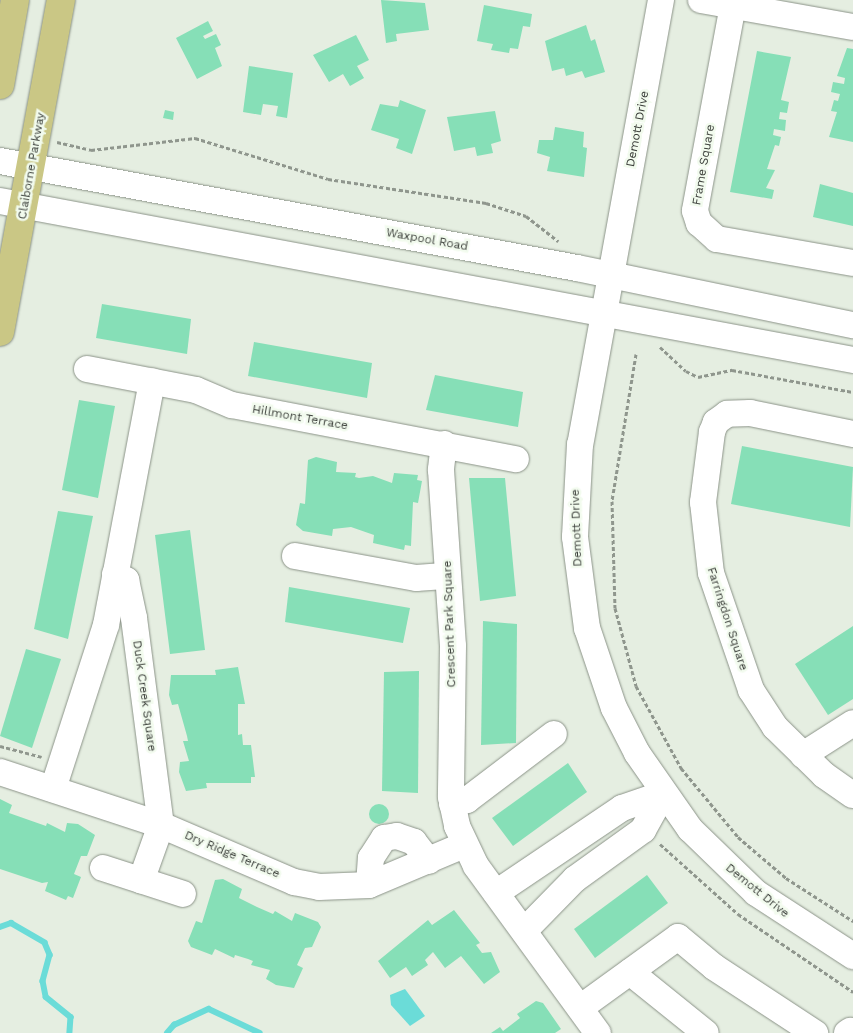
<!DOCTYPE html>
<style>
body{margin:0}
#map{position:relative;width:853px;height:1033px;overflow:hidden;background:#e5eee1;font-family:"Work Sans",sans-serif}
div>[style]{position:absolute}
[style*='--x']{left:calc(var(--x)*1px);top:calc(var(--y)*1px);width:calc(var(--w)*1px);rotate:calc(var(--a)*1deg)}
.water>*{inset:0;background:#6bdcd8}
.stream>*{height:5.5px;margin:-2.75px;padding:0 2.75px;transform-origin:2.75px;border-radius:2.75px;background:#6bdcd8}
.building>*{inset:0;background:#86dfb7}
.round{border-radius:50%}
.path>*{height:3px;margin-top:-1.5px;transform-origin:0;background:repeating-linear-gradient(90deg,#8f968d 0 4px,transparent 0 6.5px)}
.roads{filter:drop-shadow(0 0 1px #8b9388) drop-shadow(0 0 1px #8b9388)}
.minor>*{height:26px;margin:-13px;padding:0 13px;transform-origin:13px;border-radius:13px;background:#fff}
.major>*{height:28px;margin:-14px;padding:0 14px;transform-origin:14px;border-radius:14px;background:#cac785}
span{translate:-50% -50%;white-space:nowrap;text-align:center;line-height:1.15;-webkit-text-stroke:5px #f2fbee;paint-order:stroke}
.street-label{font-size:12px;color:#3a3e39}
</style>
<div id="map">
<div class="water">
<div style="clip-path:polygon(405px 989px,425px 1016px,410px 1026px,391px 1005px,390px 995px)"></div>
</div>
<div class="stream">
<div style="--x:0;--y:927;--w:12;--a:-20"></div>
<div style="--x:11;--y:923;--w:39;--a:30"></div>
<div style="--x:45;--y:943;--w:13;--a:67"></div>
<div style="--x:50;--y:955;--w:27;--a:105"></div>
<div style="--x:43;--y:981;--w:16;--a:79"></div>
<div style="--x:46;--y:997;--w:32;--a:39"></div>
<div style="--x:71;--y:1017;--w:16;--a:94"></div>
<div style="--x:167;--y:1033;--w:11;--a:-49"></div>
<div style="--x:174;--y:1025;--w:38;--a:-25"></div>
<div style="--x:209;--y:1009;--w:56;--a:25.2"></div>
</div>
<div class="building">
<div style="clip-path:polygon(381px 0,425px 3px,429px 30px,396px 34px,397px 41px,386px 43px)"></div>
<div style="clip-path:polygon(484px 5px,532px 14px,530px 27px,523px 26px,518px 49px,510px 48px,509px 53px,491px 50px,493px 44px,477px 41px)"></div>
<div style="clip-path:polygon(208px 21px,213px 31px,203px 36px,205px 39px,216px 34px,221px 45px,215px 48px,222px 66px,197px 79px,176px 38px)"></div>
<div style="clip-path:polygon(586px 25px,591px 41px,595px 39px,605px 72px,585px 78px,582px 71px,566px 76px,564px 68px,552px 71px,545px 41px)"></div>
<div style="clip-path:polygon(356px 35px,369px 60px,357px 66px,364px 78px,350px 86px,343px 74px,329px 82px,313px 55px)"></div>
<div style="clip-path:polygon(847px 48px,853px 49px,853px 142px,829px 137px,837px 112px,831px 111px,834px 100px,838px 101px,840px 94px,831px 92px,833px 82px,844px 84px,845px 78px,837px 76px)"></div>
<div style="clip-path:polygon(757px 51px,791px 57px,781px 100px,789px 102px,787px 113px,780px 112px,779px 119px,786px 120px,785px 131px,774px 129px,773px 135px,781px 137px,779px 146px,775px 145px,767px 169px,775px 170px,766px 188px,774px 190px,772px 199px,730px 192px)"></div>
<div style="clip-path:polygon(249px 66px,293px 73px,287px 118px,276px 116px,278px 106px,263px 104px,261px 115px,243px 112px)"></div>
<div style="clip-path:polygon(400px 100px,426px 110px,412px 154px,396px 148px,399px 139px,371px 130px,380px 104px,398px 107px)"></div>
<div style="clip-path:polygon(165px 110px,174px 112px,173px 120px,163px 118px)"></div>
<div style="clip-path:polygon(495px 111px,501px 141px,491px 144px,493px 153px,477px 156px,475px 147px,454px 151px,447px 117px)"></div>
<div style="clip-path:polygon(555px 127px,584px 132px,583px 147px,587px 148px,584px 177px,547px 171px,550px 157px,537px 153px,539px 140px,553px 140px)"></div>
<div style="clip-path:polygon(820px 184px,853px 193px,853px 226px,813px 217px)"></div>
<div style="clip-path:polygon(102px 304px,191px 319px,187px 354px,96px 338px)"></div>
<div style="clip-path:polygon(254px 342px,372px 363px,367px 398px,248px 376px)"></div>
<div style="clip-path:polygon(435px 375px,523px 392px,518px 427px,426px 410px)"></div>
<div style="clip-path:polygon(79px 400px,115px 406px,98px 498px,62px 490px)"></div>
<div style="clip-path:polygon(742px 446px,853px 467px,850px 527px,731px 504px)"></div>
<div style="clip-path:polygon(316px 457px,337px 462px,336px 472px,356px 473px,355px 477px,359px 478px,373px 476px,392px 483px,394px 473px,418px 475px,417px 480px,422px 481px,418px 503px,413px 502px,411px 546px,405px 545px,404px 550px,373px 543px,374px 535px,351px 527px,333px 529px,332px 536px,303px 531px,296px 525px,300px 503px,305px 504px,308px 460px)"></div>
<div style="clip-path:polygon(469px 478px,505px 478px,516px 596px,480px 601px)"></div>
<div style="clip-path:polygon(58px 511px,93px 516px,68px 639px,34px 629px)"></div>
<div style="clip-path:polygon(190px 530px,205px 650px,170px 654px,155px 535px)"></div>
<div style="clip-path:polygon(289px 587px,410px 608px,403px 643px,285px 622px)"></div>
<div style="clip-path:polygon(483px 621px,517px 624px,516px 743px,481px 745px)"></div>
<div style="clip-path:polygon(853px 626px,853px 699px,828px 715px,795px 664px)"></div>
<div style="clip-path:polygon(26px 649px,61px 659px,32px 748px,0 736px)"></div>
<div style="clip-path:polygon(238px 667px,245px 704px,238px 704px,238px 735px,242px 734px,243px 745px,251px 745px,255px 777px,251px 777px,251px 783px,206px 783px,207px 788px,186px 791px,179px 772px,180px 762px,189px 761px,183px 741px,188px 741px,187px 736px,178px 704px,172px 705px,169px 695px,171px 675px,216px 675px,215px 670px)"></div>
<div style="clip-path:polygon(419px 671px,418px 793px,382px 791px,384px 672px)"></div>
<div style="clip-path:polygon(568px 763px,587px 792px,513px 846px,492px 818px)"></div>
<div style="clip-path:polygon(0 799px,12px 805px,9px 813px,46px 826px,47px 823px,65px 832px,67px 823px,78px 824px,95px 835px,87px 856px,81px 856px,74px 874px,81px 877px,73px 898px,68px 896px,66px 900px,45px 891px,48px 882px,42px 883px,0 869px)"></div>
<div class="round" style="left:369px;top:804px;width:20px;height:20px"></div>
<div style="clip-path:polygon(647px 875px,668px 903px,595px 958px,574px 929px)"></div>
<div style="clip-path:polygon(223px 879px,242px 889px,239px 898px,257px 907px,273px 914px,275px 911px,292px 921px,295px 913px,318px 922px,321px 927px,312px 947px,305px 948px,297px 965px,303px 968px,294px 988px,276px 985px,266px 979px,270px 970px,251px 965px,253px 961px,248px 959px,235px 955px,234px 958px,215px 949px,212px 955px,191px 947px,188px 941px,196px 921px,202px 923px,215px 880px)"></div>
<div style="clip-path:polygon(454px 910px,480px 943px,476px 945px,482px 953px,491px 952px,500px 972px,484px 984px,461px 956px,445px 968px,433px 952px,425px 960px,428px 965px,412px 976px,406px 967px,390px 978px,378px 961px,428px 920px,432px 925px)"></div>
<div style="clip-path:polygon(536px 1001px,543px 1003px,561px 1029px,555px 1033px,491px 1033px,500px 1027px,503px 1031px,520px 1018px,517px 1014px)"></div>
</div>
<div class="path">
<div style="--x:57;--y:142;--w:35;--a:13"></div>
<div style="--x:91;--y:150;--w:105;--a:-6.6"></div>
<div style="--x:195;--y:138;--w:139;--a:17.1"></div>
<div style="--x:328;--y:179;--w:160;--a:8.6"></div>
<div style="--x:486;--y:203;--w:42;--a:18"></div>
<div style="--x:526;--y:216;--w:41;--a:38"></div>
<div style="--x:660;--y:347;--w:35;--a:43"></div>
<div style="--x:686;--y:371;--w:13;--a:27"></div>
<div style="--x:698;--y:377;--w:35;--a:-12"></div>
<div style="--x:732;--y:370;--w:123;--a:10.3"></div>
<div style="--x:636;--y:354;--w:149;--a:99.3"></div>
<div style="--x:612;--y:501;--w:107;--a:88.4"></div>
<div style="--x:615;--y:608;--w:81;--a:74.9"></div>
<div style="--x:636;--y:686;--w:94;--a:61.2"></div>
<div style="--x:681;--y:768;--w:89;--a:50.4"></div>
<div style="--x:738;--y:837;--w:63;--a:40.5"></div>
<div style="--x:786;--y:878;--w:80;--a:32.7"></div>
<div style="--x:0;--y:746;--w:43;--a:14.7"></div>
<div style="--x:660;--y:844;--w:105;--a:41.9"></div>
<div style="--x:738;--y:914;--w:139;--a:34.1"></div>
</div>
<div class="roads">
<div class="minor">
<div style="--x:661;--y:0;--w:451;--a:100.3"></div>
<div style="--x:580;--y:444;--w:93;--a:93.1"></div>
<div style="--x:575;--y:537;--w:92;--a:82.5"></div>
<div style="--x:587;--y:628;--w:84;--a:71.4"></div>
<div style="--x:614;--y:708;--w:51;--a:62.9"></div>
<div style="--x:637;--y:753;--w:93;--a:55.1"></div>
<div style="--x:690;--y:829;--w:92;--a:44.1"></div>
<div style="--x:756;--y:893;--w:116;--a:33"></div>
<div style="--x:701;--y:0;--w:154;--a:10.1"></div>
<div style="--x:733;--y:5;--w:209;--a:100.5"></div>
<div style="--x:695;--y:211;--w:13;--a:72"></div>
<div style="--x:699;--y:223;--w:24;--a:42"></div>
<div style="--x:717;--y:239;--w:138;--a:10"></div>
<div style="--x:0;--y:161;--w:587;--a:10.51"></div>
<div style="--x:577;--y:268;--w:282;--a:11.7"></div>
<div style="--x:0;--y:201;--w:868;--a:10.56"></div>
<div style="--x:87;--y:369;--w:111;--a:10.9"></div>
<div style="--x:196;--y:390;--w:39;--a:23"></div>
<div style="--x:232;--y:405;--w:289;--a:10.8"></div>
<div style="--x:853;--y:434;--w:105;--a:-168.5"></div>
<div style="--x:750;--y:413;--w:23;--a:178"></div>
<div style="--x:727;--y:414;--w:14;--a:144"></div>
<div style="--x:716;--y:422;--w:11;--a:112"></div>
<div style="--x:712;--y:432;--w:71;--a:97.3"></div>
<div style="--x:703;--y:502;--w:71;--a:83.6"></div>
<div style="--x:711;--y:573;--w:124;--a:71.1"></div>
<div style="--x:751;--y:690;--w:44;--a:57"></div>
<div style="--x:775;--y:727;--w:69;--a:44.4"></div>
<div style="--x:824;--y:775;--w:35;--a:35"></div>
<div style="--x:444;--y:444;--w:26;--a:97"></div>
<div style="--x:441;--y:470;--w:176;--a:86.1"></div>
<div style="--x:453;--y:646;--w:151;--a:90.8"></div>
<div style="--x:451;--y:797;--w:30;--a:78"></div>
<div style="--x:457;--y:826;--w:44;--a:64.6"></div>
<div style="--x:476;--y:866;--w:207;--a:53.9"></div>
<div style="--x:295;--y:556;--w:123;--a:10.3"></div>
<div style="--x:416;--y:578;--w:32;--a:-4"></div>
<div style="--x:115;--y:574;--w:13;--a:29"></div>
<div style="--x:126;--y:580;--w:39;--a:78"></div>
<div style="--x:134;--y:618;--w:209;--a:82.6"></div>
<div style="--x:161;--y:825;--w:59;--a:109.7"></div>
<div style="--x:803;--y:755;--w:59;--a:-32.6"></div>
<div style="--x:0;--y:772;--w:169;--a:18.2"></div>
<div style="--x:161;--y:825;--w:145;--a:23.2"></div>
<div style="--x:294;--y:882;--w:25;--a:11"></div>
<div style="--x:319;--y:887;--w:50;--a:-2.3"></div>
<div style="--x:369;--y:885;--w:103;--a:-22.8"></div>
<div style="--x:53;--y:789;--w:172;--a:-72.1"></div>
<div style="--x:106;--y:625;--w:248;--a:-79.3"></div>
<div style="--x:452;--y:804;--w:16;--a:-15"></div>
<div style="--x:467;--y:800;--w:109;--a:-37.2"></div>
<div style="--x:103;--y:868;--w:84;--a:18"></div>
<div style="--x:369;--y:885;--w:27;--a:-86"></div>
<div style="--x:371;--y:858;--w:24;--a:-57"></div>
<div style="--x:384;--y:838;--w:13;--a:-9"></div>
<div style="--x:397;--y:836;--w:18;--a:19"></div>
<div style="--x:414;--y:842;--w:24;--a:52"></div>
<div style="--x:496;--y:893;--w:152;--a:-34"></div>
<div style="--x:622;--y:808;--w:43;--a:-18.9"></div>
<div style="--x:663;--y:794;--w:41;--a:119.1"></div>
<div style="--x:643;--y:830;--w:84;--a:144.2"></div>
<div style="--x:575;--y:879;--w:73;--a:134.4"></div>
<div style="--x:630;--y:972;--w:97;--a:38.8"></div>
<div style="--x:580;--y:1008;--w:121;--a:-35.9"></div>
<div style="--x:678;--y:937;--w:47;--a:39.8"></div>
<div style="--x:714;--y:967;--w:121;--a:33.2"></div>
<div style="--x:847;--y:1033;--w:4;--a:-34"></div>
</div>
<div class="major">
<div style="--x:0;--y:85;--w:86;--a:-80"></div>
<div style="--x:0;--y:332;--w:338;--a:-79.6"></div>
</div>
</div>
<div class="street-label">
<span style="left:638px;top:129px;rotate:-79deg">Demott Drive</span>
<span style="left:704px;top:165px;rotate:-80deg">Frame Square</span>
<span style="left:32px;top:166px;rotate:-80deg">Claiborne Parkway</span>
<span style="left:427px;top:240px;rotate:10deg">Waxpool Road</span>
<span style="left:300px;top:418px;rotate:10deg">Hillmont Terrace</span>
<span style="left:577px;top:528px;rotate:-92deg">Demott Drive</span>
<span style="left:727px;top:619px;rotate:72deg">Farringdon Square</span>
<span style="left:450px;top:624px;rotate:-92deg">Crescent Park Square</span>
<span style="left:144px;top:696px;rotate:82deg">Duck Creek Square</span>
<span style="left:232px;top:855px;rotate:23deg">Dry Ridge Terrace</span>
<span style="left:757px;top:891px;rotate:39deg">Demott Drive</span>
</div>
</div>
